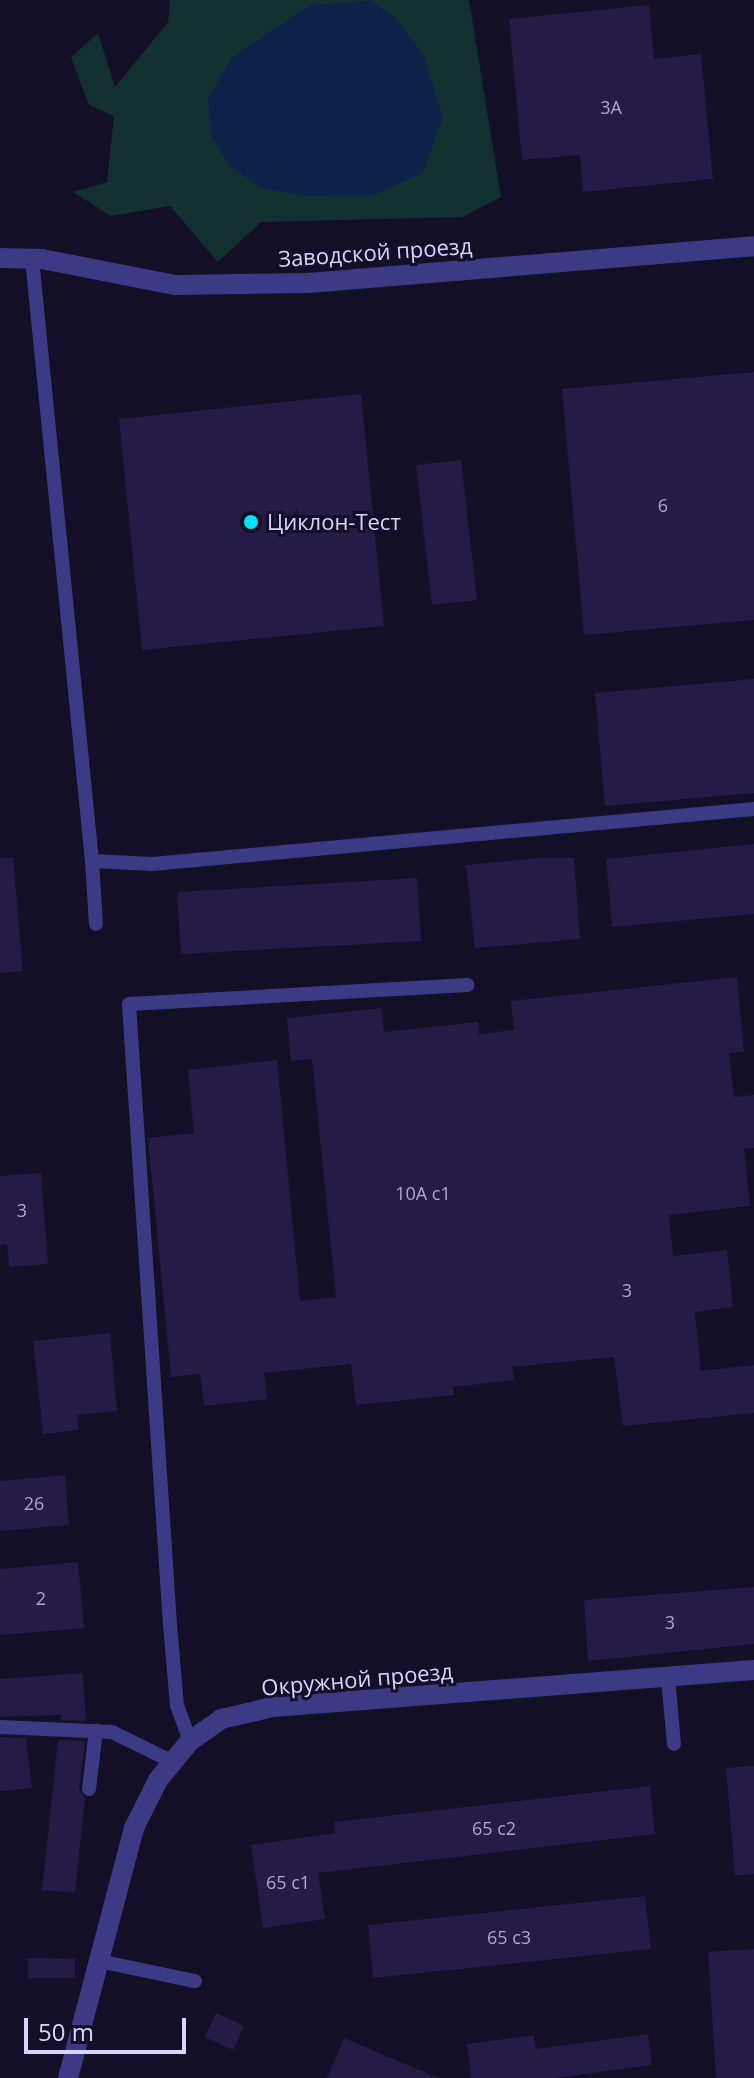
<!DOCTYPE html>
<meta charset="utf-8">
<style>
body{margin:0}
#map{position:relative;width:754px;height:2078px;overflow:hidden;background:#130f26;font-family:"Open Sans",sans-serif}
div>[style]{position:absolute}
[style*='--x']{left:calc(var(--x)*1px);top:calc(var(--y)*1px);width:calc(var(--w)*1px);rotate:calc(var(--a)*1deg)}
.green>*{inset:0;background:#12302f}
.water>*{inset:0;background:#0c2248}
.building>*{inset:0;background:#241b47}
.service>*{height:14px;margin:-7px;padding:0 7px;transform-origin:7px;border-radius:7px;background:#3d3a85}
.minor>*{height:20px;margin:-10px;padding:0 10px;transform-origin:10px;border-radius:10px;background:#3d3a85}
.tertiary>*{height:20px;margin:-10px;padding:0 10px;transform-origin:10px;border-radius:10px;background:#3d3a85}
.dots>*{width:22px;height:22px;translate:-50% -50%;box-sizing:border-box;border:4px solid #130f26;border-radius:50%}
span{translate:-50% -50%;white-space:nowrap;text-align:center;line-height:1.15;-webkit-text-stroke:6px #130f26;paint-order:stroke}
.number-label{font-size:18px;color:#aca6d1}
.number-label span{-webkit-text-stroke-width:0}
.street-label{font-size:22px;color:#d9d4ff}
.poi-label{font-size:22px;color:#d9d4ff}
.left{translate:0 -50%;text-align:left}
.scale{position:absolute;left:24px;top:2018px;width:162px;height:36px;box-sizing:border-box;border:4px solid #d9d4ff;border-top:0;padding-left:10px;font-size:24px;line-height:28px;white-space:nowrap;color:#d9d4ff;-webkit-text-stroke:6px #130f26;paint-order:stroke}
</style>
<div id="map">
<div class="green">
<div style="clip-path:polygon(170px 0,469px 0,501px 197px,462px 217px,261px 222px,218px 262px,170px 206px,111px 216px,73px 192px,107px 182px,114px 116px,89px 105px,71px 57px,98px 33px,115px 87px,168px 22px)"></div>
</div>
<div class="water">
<div style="clip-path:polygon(370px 1px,396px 18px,424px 56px,443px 118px,423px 173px,374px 195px,303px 196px,262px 188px,230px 166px,211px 136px,208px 99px,232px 57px,310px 5px)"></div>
</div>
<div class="building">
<div style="clip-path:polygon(649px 5px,654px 59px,701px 54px,713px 179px,583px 192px,580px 155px,522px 160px,509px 19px)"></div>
<div style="clip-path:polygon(754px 372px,754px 620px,584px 635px,562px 389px)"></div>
<div style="clip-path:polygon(361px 394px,384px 626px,142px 650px,119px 419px)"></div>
<div style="clip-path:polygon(461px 460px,477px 600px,432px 605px,416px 465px)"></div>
<div style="clip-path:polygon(754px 679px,754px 793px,605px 806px,595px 693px)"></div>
<div style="clip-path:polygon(754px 844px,754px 914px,612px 927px,606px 859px)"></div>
<div style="clip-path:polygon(13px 857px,23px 971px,0 973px,0 858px)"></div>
<div style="clip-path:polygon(539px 858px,574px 858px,580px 939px,475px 948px,466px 865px)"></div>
<div style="clip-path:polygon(417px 878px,421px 941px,181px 954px,177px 892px)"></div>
<div style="clip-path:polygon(737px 977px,744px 1052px,729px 1053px,734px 1097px,754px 1095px,754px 1148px,744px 1149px,750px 1206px,669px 1215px,673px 1256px,727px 1250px,733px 1307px,695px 1312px,701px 1371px,754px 1365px,754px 1413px,623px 1426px,614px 1357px,512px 1367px,514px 1380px,453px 1387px,454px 1395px,356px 1405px,351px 1364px,264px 1373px,267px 1399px,204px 1406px,200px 1374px,171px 1377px,148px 1138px,194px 1133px,188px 1070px,277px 1060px,300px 1301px,336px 1297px,312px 1059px,291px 1061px,287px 1018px,381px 1008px,384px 1032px,478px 1022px,479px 1034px,514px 1030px,511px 1001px)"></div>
<div style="clip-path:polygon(41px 1173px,48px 1264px,9px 1267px,7px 1244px,0 1245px,0 1176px)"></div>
<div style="clip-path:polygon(110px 1333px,117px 1411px,77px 1415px,79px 1430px,43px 1434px,33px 1341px)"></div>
<div style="clip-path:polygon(65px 1475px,69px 1525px,0 1531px,0 1481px)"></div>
<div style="clip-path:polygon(78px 1562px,84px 1628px,0 1635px,0 1569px)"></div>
<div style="clip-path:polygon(754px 1587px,754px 1644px,588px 1661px,584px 1600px)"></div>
<div style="clip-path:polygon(83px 1673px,86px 1721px,60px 1720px,61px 1715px,0 1717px,0 1679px)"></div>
<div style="clip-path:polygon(0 1737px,26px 1738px,32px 1788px,0 1791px)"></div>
<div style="clip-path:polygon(58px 1740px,85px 1741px,79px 1788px,85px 1798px,75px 1893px,42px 1890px)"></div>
<div style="clip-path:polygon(754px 1766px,754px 1874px,735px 1876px,726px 1768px)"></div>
<div style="clip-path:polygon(650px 1786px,655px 1834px,318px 1873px,325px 1919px,263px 1928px,251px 1845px,335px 1833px,334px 1822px)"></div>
<div style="clip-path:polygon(645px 1896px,651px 1949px,373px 1978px,368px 1925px)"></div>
<div style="clip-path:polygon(754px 1949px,754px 2078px,716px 2078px,708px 1952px)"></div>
<div style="clip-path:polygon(28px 1958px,75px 1959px,75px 1978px,28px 1978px)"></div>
<div style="clip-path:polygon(216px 2013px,244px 2026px,233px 2050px,205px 2037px)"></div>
<div style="clip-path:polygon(648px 2034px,652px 2065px,555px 2078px,471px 2078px,467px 2044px,534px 2035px,536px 2049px)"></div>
<div style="clip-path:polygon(344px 2038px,438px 2078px,327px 2078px)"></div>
</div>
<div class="service">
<div style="--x:32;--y:259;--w:605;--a:84.31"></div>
<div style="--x:92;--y:861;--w:60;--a:2.9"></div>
<div style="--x:152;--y:864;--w:605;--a:-5.22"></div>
<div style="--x:92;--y:861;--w:63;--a:86.4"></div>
<div style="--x:668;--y:1678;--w:66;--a:84.8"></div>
<div style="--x:0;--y:1727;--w:112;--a:2.6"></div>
<div style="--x:112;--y:1732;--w:68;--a:26.2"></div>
<div style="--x:190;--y:1741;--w:37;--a:-110"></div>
<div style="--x:177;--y:1706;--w:81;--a:-94.9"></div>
<div style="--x:170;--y:1625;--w:622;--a:-93.78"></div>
<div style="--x:129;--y:1004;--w:339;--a:-3.2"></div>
<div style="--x:89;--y:1789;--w:59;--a:-83.2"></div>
<div style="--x:99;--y:1961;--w:98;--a:11.8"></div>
</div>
<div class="minor">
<div style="--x:0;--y:258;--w:42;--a:1.4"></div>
<div style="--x:42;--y:259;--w:136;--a:11.1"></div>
<div style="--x:175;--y:285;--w:133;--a:-0.9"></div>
<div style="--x:308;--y:283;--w:448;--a:-4.7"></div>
</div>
<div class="tertiary">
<div style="--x:68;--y:2078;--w:259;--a:-75.2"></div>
<div style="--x:134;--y:1828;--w:54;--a:-63.4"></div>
<div style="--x:158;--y:1780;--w:50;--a:-50.6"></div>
<div style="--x:190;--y:1741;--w:38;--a:-35"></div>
<div style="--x:221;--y:1719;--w:53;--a:-13"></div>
<div style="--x:273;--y:1707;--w:482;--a:-4.4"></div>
</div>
<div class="dots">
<div style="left:251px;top:522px;background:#00e5ff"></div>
</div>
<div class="number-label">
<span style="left:611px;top:107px">3А</span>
<span style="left:663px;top:505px">6</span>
<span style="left:423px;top:1193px">10А с1</span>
<span style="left:22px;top:1210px">3</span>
<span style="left:627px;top:1290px">3</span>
<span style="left:34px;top:1503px">26</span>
<span style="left:41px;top:1598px">2</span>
<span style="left:670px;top:1622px">3</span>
<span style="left:494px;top:1828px">65 с2</span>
<span style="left:288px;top:1882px">65 с1</span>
<span style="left:509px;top:1937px">65 с3</span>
</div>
<div class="street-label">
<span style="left:375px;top:252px;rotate:-4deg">Заводской проезд</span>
<span style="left:357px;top:1679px;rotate:-5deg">Окружной проезд</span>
</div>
<div class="poi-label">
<span class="left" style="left:267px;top:522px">Циклон-Тест</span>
</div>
<div class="scale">50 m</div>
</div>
